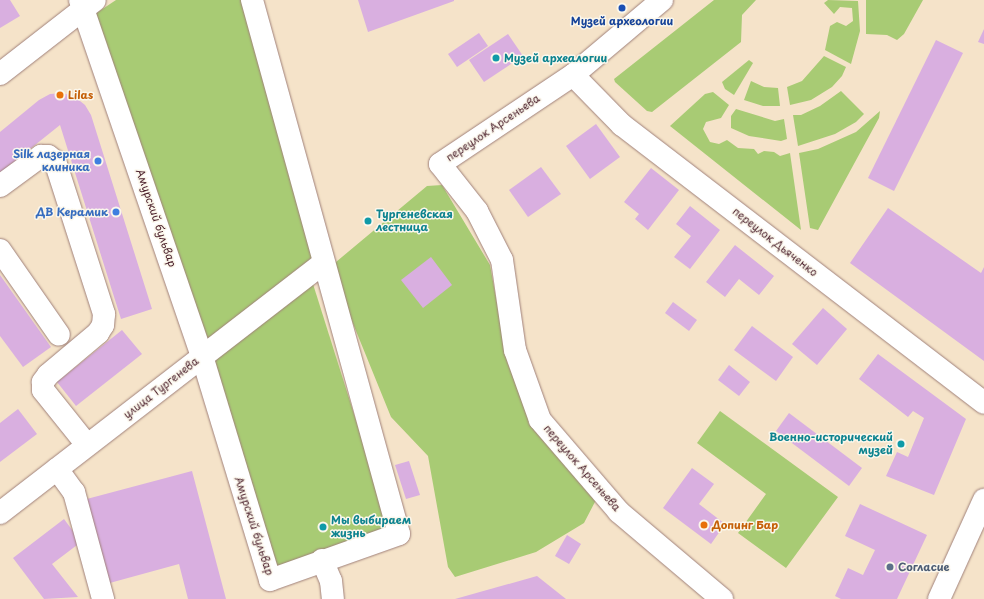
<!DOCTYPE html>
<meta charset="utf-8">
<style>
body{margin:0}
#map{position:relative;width:984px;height:599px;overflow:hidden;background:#f5e3c9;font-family:"Playpen Sans",sans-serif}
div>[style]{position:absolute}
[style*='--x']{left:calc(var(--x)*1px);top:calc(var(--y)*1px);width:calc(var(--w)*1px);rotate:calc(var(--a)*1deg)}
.green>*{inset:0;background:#a8cb74}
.building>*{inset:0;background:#d9afe0}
.roads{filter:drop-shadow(0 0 1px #a0817a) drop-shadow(0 0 1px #a0817a)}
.minor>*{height:22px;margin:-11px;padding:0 11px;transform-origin:11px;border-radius:11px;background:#fff}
.dots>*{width:11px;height:11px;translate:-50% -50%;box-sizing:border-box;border:2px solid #fbf7ec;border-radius:50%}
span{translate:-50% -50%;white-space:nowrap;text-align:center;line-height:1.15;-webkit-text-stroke:3px #fbf7ec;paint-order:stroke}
.transit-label{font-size:11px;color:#164399;font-weight:700}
.culture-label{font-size:11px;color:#0d838f;font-weight:700}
.left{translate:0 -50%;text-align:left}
.right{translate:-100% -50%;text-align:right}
.food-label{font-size:11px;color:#c56008;font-weight:700}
.street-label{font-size:11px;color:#4a1f2b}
.shop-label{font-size:11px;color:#366cbe;font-weight:700}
.service-label{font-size:11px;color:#4e5e75;font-weight:700}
</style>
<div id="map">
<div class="green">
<div style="clip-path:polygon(116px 0,242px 0,314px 261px,205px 343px,95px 14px)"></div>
<div style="clip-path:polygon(714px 0,756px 0,742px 15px,741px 42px,652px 112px,647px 111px,615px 82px,614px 79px)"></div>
<div style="clip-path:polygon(828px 0,858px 1px,860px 31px,851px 64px,825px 50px,830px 26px,837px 22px,846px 26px,853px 21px,852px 8px,840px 7px,834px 14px,824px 3px)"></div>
<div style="clip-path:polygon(866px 0,923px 0,904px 34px,897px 40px,887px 35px,866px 34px)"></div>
<div style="clip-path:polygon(824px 56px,846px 67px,842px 76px,832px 87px,811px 100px,790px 105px,787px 87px,802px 81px)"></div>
<div style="clip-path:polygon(749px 60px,753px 63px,734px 95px,725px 89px,722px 82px)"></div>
<div style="clip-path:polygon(751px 81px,764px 87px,778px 88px,780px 106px,763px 106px,744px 100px)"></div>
<div style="clip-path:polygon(841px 91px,864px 114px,856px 122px,835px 134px,798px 146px,793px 115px,801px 115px,820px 106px)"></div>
<div style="clip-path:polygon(713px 92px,729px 105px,721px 118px,706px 122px,703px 129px,710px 142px,719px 144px,727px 140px,738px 148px,754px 149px,758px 154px,764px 151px,774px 152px,780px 156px,790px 153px,801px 230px,670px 126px,705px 94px)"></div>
<div style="clip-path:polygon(736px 109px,775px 121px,784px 119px,787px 139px,781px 141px,749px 136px,731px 128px,731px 116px)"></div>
<div style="clip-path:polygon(880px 111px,879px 118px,818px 230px,810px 228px,799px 153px,818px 149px,856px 132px)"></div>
<div style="clip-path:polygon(442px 185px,490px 265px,508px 364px,535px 431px,597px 498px,584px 523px,536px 552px,455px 577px,448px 567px,428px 456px,391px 417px,330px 267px,427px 186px)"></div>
<div style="clip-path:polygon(313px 284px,390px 528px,273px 571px,211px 361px)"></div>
<div style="clip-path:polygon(720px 411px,838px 497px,786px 568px,738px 533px,766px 494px,697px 443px)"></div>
</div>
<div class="building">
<div style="clip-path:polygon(0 0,10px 0,20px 16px,0 28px)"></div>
<div style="clip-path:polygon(358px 0,454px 0,454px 1px,368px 32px)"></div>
<div style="clip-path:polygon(984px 29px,984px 44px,978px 42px)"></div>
<div style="clip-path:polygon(479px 33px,488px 46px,457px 67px,448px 54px)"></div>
<div style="clip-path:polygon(508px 34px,523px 56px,484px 82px,469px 60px)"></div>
<div style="clip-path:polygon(936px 40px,963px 53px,894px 191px,868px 178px)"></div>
<div style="clip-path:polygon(63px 93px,75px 97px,85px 105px,91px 115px,152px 309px,121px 319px,60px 125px,0 173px,0 132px,39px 100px,50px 94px)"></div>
<div style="clip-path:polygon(596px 124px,620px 157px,590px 179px,566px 146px)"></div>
<div style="clip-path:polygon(541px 167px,561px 194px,528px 217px,509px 190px)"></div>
<div style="clip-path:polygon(651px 168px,679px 190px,648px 230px,635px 219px,639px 214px,624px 202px)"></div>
<div style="clip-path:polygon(690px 206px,720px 230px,690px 269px,674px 257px,691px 236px,676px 224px)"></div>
<div style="clip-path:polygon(888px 208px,981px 273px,984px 267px,984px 361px,850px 263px)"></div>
<div style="clip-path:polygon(735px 245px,774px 276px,759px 295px,739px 279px,725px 297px,706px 282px)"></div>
<div style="clip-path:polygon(431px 257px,452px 285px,423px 308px,401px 280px)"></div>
<div style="clip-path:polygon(0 275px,51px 347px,23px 367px,0 336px)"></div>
<div style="clip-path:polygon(673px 302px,697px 320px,689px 331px,665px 313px)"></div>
<div style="clip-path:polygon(823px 308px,847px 329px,817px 365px,792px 344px)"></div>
<div style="clip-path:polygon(752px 326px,793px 357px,776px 381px,734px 350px)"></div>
<div style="clip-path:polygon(122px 330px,142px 354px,76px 406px,57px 382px)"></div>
<div style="clip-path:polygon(878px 354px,966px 419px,934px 495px,886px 476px,897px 452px,908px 457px,924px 418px,913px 411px,908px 417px,859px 379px)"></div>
<div style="clip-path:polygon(729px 365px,750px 382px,739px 396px,718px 380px)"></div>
<div style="clip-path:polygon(18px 409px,37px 434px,0 462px,0 423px)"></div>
<div style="clip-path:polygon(789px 413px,862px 468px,849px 486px,776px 431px)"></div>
<div style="clip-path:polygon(409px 461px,420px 495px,406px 499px,395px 465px)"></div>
<div style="clip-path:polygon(692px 468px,714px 484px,699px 504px,725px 524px,711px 544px,663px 508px)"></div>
<div style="clip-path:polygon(192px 471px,226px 599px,188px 599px,179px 564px,106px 584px,83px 500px)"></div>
<div style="clip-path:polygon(860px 504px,927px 535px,897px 599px,841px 599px,835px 596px,848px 568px,863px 575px,875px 550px,845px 536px)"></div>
<div style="clip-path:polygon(64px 519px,81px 542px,52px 564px,78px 597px,44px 599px,13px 558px)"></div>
<div style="clip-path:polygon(567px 535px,581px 544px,569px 564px,555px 556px)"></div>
<div style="clip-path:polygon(537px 576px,566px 599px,455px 599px)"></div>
</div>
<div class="roads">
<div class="minor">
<div style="--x:80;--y:0;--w:376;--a:71.1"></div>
<div style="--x:202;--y:356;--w:234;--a:73.1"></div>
<div style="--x:270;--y:580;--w:137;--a:-19.6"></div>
<div style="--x:399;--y:534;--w:554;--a:-105.39"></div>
<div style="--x:662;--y:0;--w:116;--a:139.9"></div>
<div style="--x:573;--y:75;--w:160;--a:146.2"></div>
<div style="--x:440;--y:164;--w:60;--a:51.8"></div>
<div style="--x:477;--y:211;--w:55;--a:63"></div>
<div style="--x:502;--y:260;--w:91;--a:81.8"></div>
<div style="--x:515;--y:350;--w:74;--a:70.3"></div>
<div style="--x:540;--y:420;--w:121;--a:49.3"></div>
<div style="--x:619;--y:512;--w:135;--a:40.2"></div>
<div style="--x:0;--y:74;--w:120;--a:-37.9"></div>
<div style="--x:573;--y:75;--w:70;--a:45.6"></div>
<div style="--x:622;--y:125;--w:456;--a:37.5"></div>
<div style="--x:0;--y:186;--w:51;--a:-36.2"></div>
<div style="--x:41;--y:156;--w:7;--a:0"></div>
<div style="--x:48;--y:156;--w:9;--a:36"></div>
<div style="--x:55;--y:161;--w:161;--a:72.2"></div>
<div style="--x:104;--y:314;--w:11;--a:95"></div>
<div style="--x:103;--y:325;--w:9;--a:122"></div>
<div style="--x:98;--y:333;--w:65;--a:140"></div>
<div style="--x:48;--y:375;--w:9;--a:126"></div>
<div style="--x:43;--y:382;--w:8;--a:90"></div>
<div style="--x:43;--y:390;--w:70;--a:51.3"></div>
<div style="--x:0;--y:250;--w:103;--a:55.2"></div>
<div style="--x:57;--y:469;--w:29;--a:54"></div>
<div style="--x:74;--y:492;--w:111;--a:74.8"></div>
<div style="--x:0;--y:513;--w:408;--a:-37.7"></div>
<div style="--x:322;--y:560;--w:23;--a:67"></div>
<div style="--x:331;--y:581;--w:18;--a:84"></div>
<div style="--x:939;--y:599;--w:109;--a:-65.6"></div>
</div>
</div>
<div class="dots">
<div style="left:622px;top:8px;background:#1a4fb4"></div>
<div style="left:496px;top:58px;background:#0f9aa8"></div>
<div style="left:60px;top:95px;background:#e8710a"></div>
<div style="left:98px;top:161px;background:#3f7fe0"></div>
<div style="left:116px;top:212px;background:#3f7fe0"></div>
<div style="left:368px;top:221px;background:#0f9aa8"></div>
<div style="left:901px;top:444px;background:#0f9aa8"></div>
<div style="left:704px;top:525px;background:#e8710a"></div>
<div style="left:323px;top:527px;background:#0f9aa8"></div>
<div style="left:890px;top:567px;background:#5c6f8a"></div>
</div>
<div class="transit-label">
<span style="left:622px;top:21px">Музей археологии</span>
</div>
<div class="culture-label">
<span class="left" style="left:504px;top:58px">Музей археалогии</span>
<span class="left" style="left:376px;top:221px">Тургеневская<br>лестница</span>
<span class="right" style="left:893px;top:444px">Военно-исторический<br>музей</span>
<span class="left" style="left:331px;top:527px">Мы выбираем<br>жизнь</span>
</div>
<div class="food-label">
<span class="left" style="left:68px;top:95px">Lilas</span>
<span class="left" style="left:712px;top:525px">Допинг Бар</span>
</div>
<div class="street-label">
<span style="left:493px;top:128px;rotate:-34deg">переулок Арсеньева</span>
<span style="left:156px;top:218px;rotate:71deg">Амурский бульвар</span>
<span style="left:775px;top:242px;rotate:38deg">переулок Дьяченко</span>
<span style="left:161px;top:388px;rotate:-38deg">улица Тургенева</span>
<span style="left:582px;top:468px;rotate:49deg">переулок Арсеньева</span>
<span style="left:254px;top:526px;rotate:72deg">Амурский бульвар</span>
</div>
<div class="shop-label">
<span class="right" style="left:90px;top:161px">Silk лазерная<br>клиника</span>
<span class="right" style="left:108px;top:212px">ДВ Керамик</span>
</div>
<div class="service-label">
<span class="left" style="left:898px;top:567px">Согласие</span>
</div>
</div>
